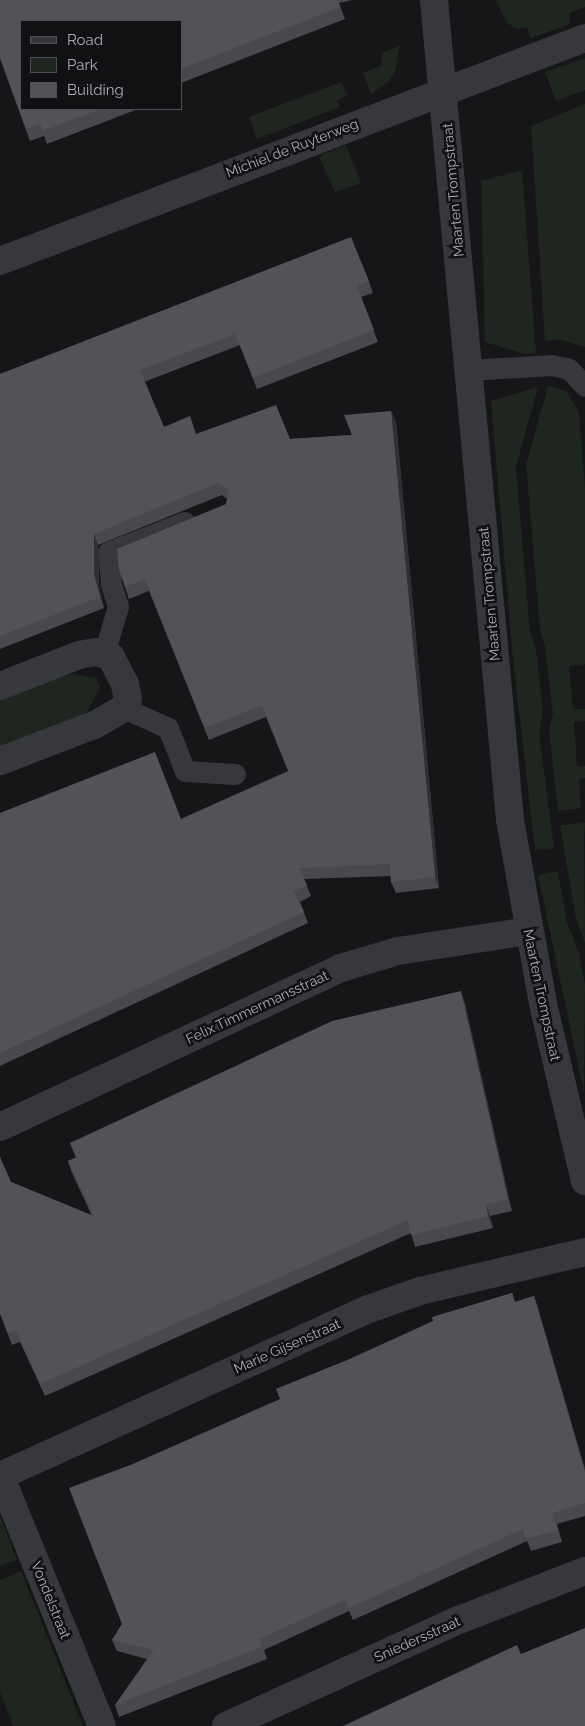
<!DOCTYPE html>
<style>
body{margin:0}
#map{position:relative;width:585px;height:1726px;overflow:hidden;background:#161618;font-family:Raleway,sans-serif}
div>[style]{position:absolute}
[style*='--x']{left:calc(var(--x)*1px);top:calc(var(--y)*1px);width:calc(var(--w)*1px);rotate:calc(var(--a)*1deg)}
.green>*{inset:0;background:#1e261f}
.service>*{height:21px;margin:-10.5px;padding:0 10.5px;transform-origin:10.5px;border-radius:10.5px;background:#37383d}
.minor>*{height:28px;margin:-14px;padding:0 14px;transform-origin:14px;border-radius:14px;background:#37383d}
.wall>*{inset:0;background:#47494d}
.shaded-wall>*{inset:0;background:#2f3033}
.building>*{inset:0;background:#525359}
span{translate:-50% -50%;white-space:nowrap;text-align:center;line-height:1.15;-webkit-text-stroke:5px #111113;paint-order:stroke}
.street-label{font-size:14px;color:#a8adb8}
.legend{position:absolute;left:20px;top:20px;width:162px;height:90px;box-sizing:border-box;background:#111113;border:1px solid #4d4f55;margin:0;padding:6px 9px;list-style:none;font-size:15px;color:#a8adb8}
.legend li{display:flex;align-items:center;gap:10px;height:25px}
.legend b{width:25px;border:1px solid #4d4f55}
</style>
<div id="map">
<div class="green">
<div style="clip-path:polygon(496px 0,585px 0,585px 7px,569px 13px,570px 24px,531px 38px,527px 28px,515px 28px,506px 22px)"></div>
<div style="clip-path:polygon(400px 46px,395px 71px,389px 81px,371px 94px,363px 73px,380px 66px,383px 52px)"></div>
<div style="clip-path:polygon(585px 58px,585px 90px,556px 101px,545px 72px)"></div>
<div style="clip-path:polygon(341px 82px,347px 95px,337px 100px,340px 107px,257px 139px,249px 117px)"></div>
<div style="clip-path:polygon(585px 104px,585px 347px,562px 340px,545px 341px,531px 126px)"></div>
<div style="clip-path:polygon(346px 145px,361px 183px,335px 192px,320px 159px,323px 154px)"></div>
<div style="clip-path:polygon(522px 170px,536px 353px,524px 354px,485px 342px,481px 181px)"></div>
<div style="clip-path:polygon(548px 386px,566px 391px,579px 412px,585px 488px,585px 664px,569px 666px,573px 709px,585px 709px,585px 721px,574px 722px,577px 766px,585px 766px,585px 778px,579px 779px,581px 808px,558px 811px,549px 730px,553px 714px,545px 646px,540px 630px,526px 465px)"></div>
<div style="clip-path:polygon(538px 387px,516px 467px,530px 631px,536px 649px,543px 711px,539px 733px,554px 848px,535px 850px,513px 659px,491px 401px)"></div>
<div style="clip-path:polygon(74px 674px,96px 678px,100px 687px,88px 711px,70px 723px,0 751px,0 696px,51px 676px)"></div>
<div style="clip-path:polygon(585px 823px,584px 836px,585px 943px,576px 919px,560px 825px)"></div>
<div style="clip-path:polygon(558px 871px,567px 922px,579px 953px,585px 985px,584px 1093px,538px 875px)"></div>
<div style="clip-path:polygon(0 1516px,17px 1560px,0 1566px)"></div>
<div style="clip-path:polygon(21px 1571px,83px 1726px,13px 1726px,0 1692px,0 1580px)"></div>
</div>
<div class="service">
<div style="--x:470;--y:370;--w:82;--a:-3.5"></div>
<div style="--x:552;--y:365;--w:17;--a:13"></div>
<div style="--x:569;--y:369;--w:23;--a:47"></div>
<div style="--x:104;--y:654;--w:50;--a:-73.7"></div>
<div style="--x:118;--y:606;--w:23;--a:-108"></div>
<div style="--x:111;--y:584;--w:32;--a:-95"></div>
<div style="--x:108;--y:552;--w:82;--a:-21.5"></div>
<div style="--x:124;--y:708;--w:48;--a:24.4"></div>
<div style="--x:168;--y:728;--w:46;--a:68.4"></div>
<div style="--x:185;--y:771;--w:50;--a:3.4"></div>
</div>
<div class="minor">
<div style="--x:434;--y:0;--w:824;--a:84.7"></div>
<div style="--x:510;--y:820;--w:187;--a:79.8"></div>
<div style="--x:543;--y:1004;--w:182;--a:76.7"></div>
<div style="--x:0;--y:261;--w:626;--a:-20.87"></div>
<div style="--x:0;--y:686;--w:85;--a:-21.4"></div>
<div style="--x:79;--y:655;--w:17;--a:-10"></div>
<div style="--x:96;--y:652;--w:16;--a:18"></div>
<div style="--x:111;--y:657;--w:30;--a:63"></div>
<div style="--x:125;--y:684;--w:15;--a:79"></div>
<div style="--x:128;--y:699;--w:10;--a:114"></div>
<div style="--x:124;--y:708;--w:34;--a:150"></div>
<div style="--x:94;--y:725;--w:101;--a:159"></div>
<div style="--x:0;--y:1127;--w:376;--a:-25"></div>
<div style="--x:341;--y:968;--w:59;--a:-16.6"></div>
<div style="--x:398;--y:951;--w:133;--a:-8.7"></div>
<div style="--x:0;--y:1475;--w:271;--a:67.9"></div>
<div style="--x:0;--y:1476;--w:405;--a:-24.4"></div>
<div style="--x:369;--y:1309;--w:54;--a:-19.4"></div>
<div style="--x:420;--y:1291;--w:170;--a:-13.3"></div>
<div style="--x:226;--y:1726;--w:256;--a:-24.5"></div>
<div style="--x:459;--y:1620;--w:135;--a:-21.3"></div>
</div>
<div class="wall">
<div style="clip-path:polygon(0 0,352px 0,339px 3px,345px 19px,181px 83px,181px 21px,21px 109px,138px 109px,47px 144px,44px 136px,30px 141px,0 58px)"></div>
<div style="clip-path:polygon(369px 281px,373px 293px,361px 297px,378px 342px,257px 389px,240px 345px,144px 382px,164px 427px,196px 434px,290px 439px,351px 435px,391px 411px,396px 422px,439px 888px,396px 893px,391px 882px,391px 876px,304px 879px,311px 896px,300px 902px,308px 923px,0 1066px,0 813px,181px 819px,288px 771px,266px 717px,209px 740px,149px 591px,129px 599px,125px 587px,226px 504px,227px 499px,222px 495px,98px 545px,99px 585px,104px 608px,0 649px,0 374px)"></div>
<div style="clip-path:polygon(465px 1003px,512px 1211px,490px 1216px,493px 1228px,415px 1247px,411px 1233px,45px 1396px,20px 1342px,12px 1345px,0 1314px,11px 1182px,92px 1216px,72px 1173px,68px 1161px,76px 1158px,70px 1143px)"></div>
<div style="clip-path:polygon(512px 1293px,515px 1302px,534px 1296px,538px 1308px,585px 1469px,585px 1516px,557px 1524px,562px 1542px,531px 1551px,527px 1541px,353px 1620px,349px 1611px,264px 1650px,267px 1659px,119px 1717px,115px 1705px,147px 1659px,117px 1651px,112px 1640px,122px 1624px,133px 1464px,280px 1399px,276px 1389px)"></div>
</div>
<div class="shaded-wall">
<div style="clip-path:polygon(391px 411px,396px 422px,439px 888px,435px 877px)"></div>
<div style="clip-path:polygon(94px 534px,98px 545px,99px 585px,104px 608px,100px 597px,94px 574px)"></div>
<div style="clip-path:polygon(461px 991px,465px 1003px,512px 1211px,508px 1199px)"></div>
<div style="clip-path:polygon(486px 1204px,490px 1216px,493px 1228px,488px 1216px)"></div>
<div style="clip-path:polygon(534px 1296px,538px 1308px,585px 1469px,585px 1472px)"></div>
</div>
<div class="building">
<div style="clip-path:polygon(0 0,337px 0,340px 7px,181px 69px,181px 21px,21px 21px,21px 109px,101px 109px,43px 131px,40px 124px,26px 129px,0 58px)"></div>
<div style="clip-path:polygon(351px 237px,369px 281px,357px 286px,374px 330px,253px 378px,235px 334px,140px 370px,164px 427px,190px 416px,196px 434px,276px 405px,290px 439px,352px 435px,344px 415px,391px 411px,435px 877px,391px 882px,390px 864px,299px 868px,307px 885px,294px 891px,304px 912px,0 1053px,0 813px,155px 752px,181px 819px,289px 771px,262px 705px,205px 728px,145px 579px,125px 587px,119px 570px,117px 549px,226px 504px,229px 491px,218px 483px,94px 534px,94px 574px,100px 597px,0 636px,0 374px)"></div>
<div style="clip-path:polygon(461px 991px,508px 1199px,486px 1204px,488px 1216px,411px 1235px,408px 1220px,40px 1384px,16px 1330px,8px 1333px,0 1313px,0 1157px,11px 1182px,94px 1216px,68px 1161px,77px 1157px,70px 1143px,332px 1021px)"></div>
<div style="clip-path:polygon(512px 1293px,515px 1302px,534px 1296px,585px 1472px,585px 1503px,552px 1513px,558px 1530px,526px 1539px,523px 1529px,349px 1608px,345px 1600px,259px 1639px,262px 1647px,115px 1705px,154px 1650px,112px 1640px,122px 1624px,69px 1488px,133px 1464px,281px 1399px,276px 1389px,343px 1362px,433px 1321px,432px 1317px)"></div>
<div style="clip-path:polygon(585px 1628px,585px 1726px,343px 1726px,517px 1645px,521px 1654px)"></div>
</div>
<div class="street-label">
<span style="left:292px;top:148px;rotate:-21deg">Michiel de Ruyterweg</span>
<span style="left:453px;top:190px;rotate:-95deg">Maarten Trompstraat</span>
<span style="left:489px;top:594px;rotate:-95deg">Maarten Trompstraat</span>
<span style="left:542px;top:995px;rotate:78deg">Maarten Trompstraat</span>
<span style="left:257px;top:1007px;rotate:-25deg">Felix Timmermansstraat</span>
<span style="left:287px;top:1346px;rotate:-24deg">Marie Gijsenstraat</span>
<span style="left:51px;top:1600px;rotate:68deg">Vondelstraat</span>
<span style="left:417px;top:1639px;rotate:-24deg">Sniedersstraat</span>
</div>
<ul class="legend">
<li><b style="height:6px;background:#37383d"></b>Road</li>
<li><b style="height:14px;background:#1e261f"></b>Park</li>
<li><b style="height:14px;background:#525359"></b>Building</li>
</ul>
</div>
